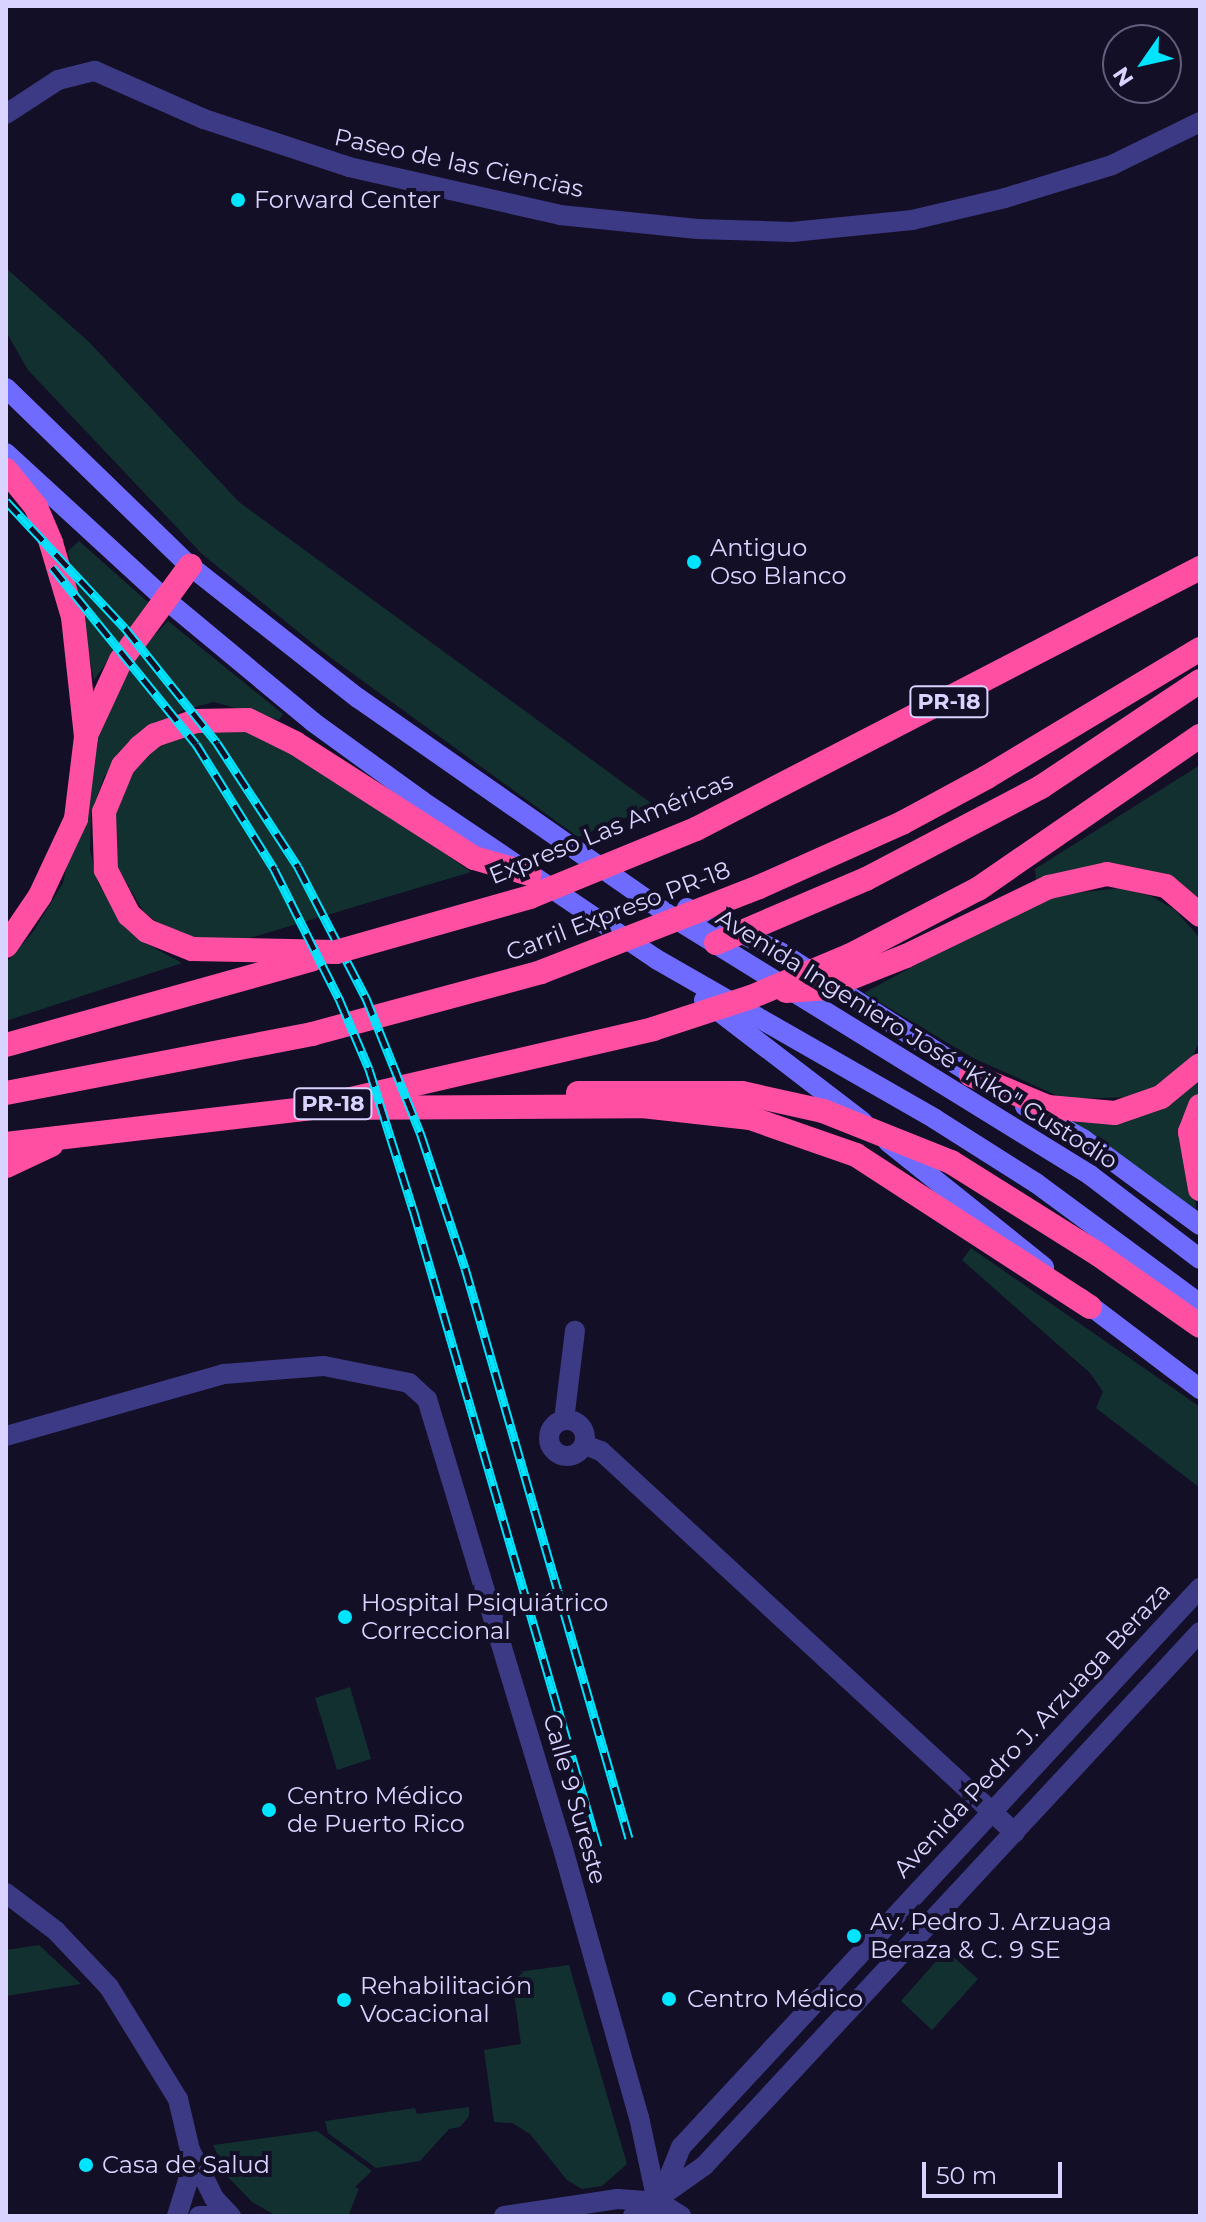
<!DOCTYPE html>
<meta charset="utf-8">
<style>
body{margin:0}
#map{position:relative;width:1206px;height:2222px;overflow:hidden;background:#130f26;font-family:Montserrat,sans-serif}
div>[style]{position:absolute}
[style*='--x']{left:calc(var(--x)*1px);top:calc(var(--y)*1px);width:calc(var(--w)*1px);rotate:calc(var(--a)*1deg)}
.green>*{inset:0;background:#12302f}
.street>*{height:20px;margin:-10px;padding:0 10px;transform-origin:10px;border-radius:10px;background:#3d3a85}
.street>.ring{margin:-10px;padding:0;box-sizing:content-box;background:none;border:20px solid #3d3a85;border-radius:50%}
.secondary>*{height:20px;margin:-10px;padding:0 10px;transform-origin:10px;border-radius:10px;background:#6f6bff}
.highway>*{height:24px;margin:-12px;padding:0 12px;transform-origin:12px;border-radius:12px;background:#ff4fa3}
.rail>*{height:9px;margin-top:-4.5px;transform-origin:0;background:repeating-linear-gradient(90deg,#130f26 0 18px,#00e5ff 0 36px);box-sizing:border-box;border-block:2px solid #00e5ff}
.highway-bridge>*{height:24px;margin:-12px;padding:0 12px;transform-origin:12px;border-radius:12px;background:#ff4fa3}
.dots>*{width:22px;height:22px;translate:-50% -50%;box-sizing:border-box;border:4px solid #130f26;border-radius:50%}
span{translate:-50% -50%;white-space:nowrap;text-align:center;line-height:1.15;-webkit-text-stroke:8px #130f26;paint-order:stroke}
.shield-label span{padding:2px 6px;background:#130f26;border:2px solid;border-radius:6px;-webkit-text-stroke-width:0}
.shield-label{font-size:22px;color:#d9d4ff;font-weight:700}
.street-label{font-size:24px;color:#d9d4ff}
.poi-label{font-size:24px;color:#d9d4ff}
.left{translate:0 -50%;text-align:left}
.frame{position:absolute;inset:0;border:8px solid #d9d4ff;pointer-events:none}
.north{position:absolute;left:1102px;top:24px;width:80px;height:80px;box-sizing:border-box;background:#130f26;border:2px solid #625e7d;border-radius:50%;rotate:236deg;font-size:22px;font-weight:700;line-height:32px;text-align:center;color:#d9d4ff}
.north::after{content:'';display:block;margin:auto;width:28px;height:36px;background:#00e5ff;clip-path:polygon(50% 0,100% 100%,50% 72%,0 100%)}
.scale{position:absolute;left:922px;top:2162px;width:140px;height:36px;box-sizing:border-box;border:4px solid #d9d4ff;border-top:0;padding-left:10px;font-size:24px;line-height:28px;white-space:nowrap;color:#d9d4ff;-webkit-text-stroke:6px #130f26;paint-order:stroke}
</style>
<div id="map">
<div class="green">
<div style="clip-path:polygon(6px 268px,89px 342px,239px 502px,655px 806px,578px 837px,327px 655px,202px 554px,28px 370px,6px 332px)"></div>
<div style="clip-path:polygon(79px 541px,149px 603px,94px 680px,68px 551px)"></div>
<div style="clip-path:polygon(168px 621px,283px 714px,279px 720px,214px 702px,183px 710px,124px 751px,104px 777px,91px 814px,90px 851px,99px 885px,138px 939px,182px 963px,6px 1021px,6px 963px,33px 932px,63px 883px,94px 741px,138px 652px)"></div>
<div style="clip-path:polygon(191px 730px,250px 730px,334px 775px,471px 872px,236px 942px,200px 943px,163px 927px,143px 911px,117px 867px,115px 816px,130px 774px,156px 746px)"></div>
<div style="clip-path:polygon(1200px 765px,1200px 905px,1159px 873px,1124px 865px,1036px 880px,1035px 869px)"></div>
<div style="clip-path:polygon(1120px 888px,1151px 896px,1175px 910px,1200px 938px,1200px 1040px,1192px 1058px,1168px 1080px,1135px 1097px,1065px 1099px,973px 1058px,864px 993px,1013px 912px,1059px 895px)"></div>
<div style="clip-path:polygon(1200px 1072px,1200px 1092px,1188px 1115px,1196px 1209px,1074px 1127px,1068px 1116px)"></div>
<div style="clip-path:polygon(971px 1248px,1200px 1407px,1200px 1488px,1096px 1408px,1103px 1392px,1090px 1373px,962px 1260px)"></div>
<div style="clip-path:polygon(350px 1687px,371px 1759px,337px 1770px,315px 1698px)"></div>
<div style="clip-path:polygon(39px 1945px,81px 1984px,6px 1996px,6px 1950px)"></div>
<div style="clip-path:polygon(946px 1950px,978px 1979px,932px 2030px,901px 2001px)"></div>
<div style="clip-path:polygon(569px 1965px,627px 2164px,602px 2186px,582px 2189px,567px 2180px,530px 2134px,512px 2123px,494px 2122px,484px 2050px,521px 2044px,511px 1973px)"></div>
<div style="clip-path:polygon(469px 2107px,469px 2116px,460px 2127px,449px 2129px,420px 2161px,376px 2168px,328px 2133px,325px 2121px,415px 2108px,417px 2114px)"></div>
<div style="clip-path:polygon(317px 2131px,372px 2171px,355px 2187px,359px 2189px,348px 2216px,275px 2215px,252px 2202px,227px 2176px,213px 2145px)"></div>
</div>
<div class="street">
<div style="--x:6;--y:114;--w:62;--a:-33.2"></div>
<div style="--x:58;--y:80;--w:38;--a:-14"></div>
<div style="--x:95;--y:71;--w:119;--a:23.8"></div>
<div style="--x:204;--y:119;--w:153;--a:18.3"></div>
<div style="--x:349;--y:167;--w:216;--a:12.8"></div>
<div style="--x:560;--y:215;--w:138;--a:5.8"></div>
<div style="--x:697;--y:229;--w:95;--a:1.8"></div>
<div style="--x:792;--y:232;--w:121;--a:-5.7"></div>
<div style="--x:912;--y:220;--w:96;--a:-13.3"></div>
<div style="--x:1005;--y:198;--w:112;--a:-17.1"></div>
<div style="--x:1112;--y:165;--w:98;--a:-26"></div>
<div class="ring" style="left:549px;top:1420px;width:16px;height:16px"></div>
<div style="--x:564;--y:1420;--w:90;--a:-83"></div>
<div style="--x:6;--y:1436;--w:227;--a:-15.9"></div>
<div style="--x:224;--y:1374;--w:100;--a:-4.6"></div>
<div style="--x:324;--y:1366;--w:87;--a:11.3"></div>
<div style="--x:409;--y:1383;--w:24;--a:42"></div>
<div style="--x:427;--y:1399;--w:463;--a:73.2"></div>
<div style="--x:561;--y:1842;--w:286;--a:74.2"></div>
<div style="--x:639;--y:2117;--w:101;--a:78"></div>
<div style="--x:585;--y:1445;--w:17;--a:21"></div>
<div style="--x:601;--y:1451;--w:563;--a:42.7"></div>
<div style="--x:6;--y:1893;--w:63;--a:37.2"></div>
<div style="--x:56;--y:1931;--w:77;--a:46.6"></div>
<div style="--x:109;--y:1987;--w:132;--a:58.4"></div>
<div style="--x:178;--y:2099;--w:52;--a:76.8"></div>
<div style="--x:190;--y:2150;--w:54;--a:63.4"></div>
<div style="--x:214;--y:2198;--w:25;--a:47"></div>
<div style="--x:659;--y:2202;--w:59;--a:-68.2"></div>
<div style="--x:681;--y:2147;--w:763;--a:-47.13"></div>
<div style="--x:177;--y:2216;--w:44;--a:-72.8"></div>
<div style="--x:190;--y:2174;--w:24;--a:-90"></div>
<div style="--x:199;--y:2216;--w:23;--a:0"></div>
<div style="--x:504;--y:2216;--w:115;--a:-8.5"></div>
<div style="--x:618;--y:2199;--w:41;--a:4.2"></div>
<div style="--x:659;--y:2202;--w:26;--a:32"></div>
<div style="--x:633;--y:2216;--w:87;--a:-35.2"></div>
<div style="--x:704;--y:2166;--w:729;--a:-47.11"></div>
</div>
<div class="secondary">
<div style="--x:6;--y:388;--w:256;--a:44.1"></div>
<div style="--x:190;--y:566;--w:214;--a:38.2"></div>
<div style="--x:358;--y:698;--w:379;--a:34.9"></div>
<div style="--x:669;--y:915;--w:495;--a:31.7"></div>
<div style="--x:1090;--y:1175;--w:138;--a:37.4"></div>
<div style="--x:6;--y:453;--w:216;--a:42.6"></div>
<div style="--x:165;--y:599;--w:192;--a:39.7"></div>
<div style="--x:313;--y:722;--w:135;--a:35.9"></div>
<div style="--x:422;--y:801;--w:282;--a:34"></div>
<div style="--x:656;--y:959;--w:322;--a:29.8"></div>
<div style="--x:935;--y:1119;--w:120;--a:32.4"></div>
<div style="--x:1036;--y:1183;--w:204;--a:36.4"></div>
<div style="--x:687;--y:908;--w:103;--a:25.3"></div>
<div style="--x:780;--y:952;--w:242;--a:32.5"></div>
<div style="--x:704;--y:1000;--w:200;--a:37.5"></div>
<div style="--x:1025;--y:1106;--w:67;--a:29.6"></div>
<div style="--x:1083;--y:1139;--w:145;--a:36.3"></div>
<div style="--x:888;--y:1142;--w:200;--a:38.7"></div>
<div style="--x:1080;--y:1298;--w:151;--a:37.2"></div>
</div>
<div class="highway">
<div style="--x:6;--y:470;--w:48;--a:51"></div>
<div style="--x:36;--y:507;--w:39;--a:67"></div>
<div style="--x:51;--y:543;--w:77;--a:73.4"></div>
<div style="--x:73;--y:617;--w:121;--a:83.8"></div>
<div style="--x:86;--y:737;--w:83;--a:97"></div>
<div style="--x:76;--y:819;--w:85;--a:115.1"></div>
<div style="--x:40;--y:896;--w:60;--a:124.2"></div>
<div style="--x:88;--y:731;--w:78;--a:-65.1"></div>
<div style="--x:121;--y:660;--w:117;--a:-53.7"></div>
<div style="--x:696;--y:829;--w:568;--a:-27.38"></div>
<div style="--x:759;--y:887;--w:157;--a:-24.1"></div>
<div style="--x:902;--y:823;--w:97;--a:-28.4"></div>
<div style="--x:987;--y:777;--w:249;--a:-31"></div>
<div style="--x:716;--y:943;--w:163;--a:-23.1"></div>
<div style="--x:866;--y:879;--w:198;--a:-27.7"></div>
<div style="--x:1041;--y:787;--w:191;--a:-33.7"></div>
<div style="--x:336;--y:952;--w:144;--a:-178.8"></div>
<div style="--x:192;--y:949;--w:48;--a:-158.2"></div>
<div style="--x:147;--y:931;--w:24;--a:-138"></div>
<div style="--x:129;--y:915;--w:51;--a:-117.1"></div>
<div style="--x:106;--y:870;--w:58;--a:-92"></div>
<div style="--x:104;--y:812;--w:50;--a:-67.6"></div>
<div style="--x:123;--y:766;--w:25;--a:-48"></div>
<div style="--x:140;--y:747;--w:19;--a:-39"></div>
<div style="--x:155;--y:735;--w:43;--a:-18.9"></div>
<div style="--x:196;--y:721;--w:52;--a:-1.1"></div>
<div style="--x:248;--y:720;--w:52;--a:26.1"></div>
<div style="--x:295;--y:743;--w:213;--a:32.7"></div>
<div style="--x:474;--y:858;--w:58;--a:15.9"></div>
<div style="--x:851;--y:955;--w:143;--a:-27.5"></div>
<div style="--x:978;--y:889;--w:270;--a:-34.6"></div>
<div style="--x:906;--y:956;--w:159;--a:-25.8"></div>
<div style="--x:1049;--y:887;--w:59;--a:-12.6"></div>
<div style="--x:1107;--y:874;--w:60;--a:11.5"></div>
<div style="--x:1166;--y:886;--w:45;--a:40.5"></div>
<div style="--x:6;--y:1045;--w:317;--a:-15.6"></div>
<div style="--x:971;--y:1075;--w:83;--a:22.6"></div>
<div style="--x:1048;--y:1107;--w:67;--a:5.1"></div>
<div style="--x:1115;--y:1113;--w:49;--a:-19.2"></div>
<div style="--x:1161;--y:1097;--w:50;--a:-39.4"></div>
<div style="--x:6;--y:1093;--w:312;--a:-10.9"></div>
<div style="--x:312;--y:1034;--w:237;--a:-15.1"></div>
<div style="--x:578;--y:1093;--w:164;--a:0"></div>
<div style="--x:1200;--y:1106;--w:28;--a:111"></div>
<div style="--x:1190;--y:1132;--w:58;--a:80"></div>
<div style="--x:312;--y:1108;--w:330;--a:-0.3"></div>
<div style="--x:642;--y:1106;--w:109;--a:6.3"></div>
<div style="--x:750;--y:1118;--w:112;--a:19.2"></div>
<div style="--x:856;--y:1155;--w:279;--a:33"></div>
<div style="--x:6;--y:1144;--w:308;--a:-6.7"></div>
<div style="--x:312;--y:1108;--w:350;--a:-13"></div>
<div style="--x:951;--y:1162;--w:175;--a:32.1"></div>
<div style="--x:1099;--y:1255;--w:123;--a:35.1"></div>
<div style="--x:6;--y:1166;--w:50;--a:-25"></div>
</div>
<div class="rail">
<div style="--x:6;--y:501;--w:174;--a:46.9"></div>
<div style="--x:125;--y:628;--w:147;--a:51.3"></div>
<div style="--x:217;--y:743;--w:148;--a:56.8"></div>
<div style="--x:298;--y:867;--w:148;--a:62.6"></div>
<div style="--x:366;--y:998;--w:148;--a:68.1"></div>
<div style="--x:421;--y:1135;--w:140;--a:71.7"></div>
<div style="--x:465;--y:1268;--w:593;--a:73.95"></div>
<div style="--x:52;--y:567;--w:228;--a:50.9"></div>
<div style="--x:196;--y:744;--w:147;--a:58"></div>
<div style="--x:274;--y:869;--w:148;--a:63.4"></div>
<div style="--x:340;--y:1001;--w:74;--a:66.9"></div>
<div style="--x:369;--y:1069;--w:147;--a:72.6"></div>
<div style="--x:413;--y:1209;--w:664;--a:73.83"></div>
</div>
<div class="highway-bridge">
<div style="--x:336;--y:952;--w:202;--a:-15.8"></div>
<div style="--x:530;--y:897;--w:179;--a:-22.3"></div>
<div style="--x:541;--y:972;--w:234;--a:-21.3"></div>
<div style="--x:786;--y:991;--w:39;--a:-4"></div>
<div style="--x:825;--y:988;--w:87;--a:-21.6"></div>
<div style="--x:653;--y:1029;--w:103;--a:-18.1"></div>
<div style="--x:751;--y:997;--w:108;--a:-22.8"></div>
<div style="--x:742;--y:1093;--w:83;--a:12.5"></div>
<div style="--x:823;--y:1111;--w:138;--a:21.7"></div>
</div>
<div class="dots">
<div style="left:238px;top:200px;background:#00e5ff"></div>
<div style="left:694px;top:562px;background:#00e5ff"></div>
<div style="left:345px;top:1617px;background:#00e5ff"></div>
<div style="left:269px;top:1810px;background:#00e5ff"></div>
<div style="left:854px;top:1936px;background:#00e5ff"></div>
<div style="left:669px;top:1999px;background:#00e5ff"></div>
<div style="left:344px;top:2000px;background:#00e5ff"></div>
<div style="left:86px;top:2165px;background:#00e5ff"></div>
</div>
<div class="shield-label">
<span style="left:949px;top:702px">PR-18</span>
<span style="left:333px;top:1104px">PR-18</span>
</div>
<div class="street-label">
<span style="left:459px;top:163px;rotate:12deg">Paseo de las Ciencias</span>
<span style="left:611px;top:828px;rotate:-22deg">Expreso Las Américas</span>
<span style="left:618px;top:911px;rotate:-21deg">Carril Expreso PR-18</span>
<span style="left:917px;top:1039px;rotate:32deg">Avenida Ingeniero José "Kiko" Custodio</span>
<span style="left:1032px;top:1730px;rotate:-47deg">Avenida Pedro J. Arzuaga Beraza</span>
<span style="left:575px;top:1799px;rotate:74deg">Calle 9 Sureste</span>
</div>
<div class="poi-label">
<span class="left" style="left:254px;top:200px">Forward Center</span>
<span class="left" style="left:710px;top:562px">Antiguo<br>Oso Blanco</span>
<span class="left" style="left:361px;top:1617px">Hospital Psiquiátrico<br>Correccional</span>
<span class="left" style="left:287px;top:1810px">Centro Médico<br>de Puerto Rico</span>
<span class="left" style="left:870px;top:1936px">Av. Pedro J. Arzuaga<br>Beraza &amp; C. 9 SE</span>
<span class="left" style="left:360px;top:2000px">Rehabilitación<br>Vocacional</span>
<span class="left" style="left:687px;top:1999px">Centro Médico</span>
<span class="left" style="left:102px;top:2165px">Casa de Salud</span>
</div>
<div class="frame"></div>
<div class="north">N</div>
<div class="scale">50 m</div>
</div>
